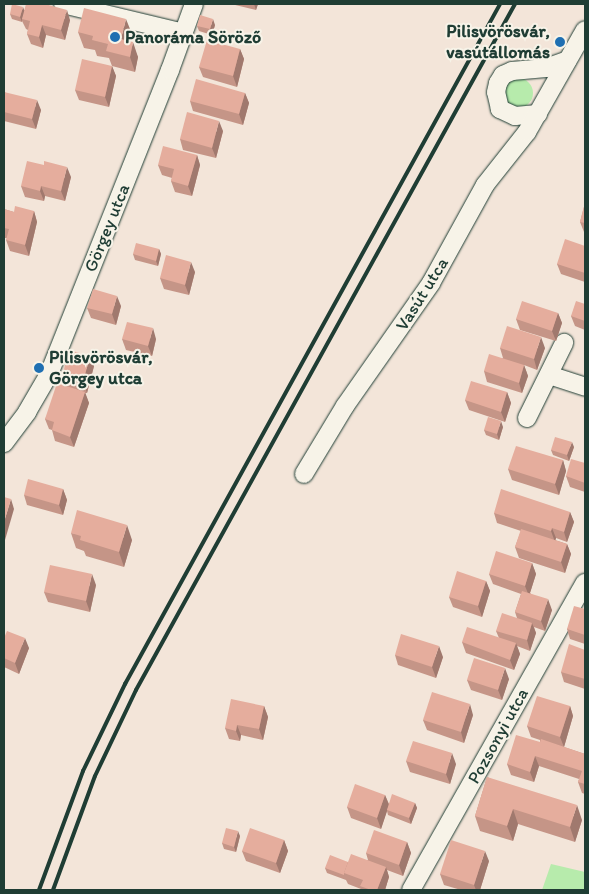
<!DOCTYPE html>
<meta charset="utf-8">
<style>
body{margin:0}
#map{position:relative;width:589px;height:894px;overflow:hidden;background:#f3e5d9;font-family:Itim,sans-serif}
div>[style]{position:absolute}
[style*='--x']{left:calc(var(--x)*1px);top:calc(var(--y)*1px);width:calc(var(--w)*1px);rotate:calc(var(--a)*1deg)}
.green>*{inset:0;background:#b7ebac}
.round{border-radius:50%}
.roads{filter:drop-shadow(0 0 1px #1f3d34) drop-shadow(0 0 1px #1f3d34)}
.minor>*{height:18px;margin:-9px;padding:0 9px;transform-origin:9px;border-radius:9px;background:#f7f3e8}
.rail>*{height:4px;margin:-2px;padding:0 2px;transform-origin:2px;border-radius:2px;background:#1f3d34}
.wall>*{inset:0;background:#c59587}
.shaded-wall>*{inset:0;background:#a0796e}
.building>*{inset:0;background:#e5ad9d}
.dots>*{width:14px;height:14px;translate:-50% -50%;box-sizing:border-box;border:2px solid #f7f3e8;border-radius:50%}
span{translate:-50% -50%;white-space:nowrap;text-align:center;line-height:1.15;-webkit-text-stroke:4px #f7f3e8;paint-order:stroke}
.poi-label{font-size:18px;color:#1f3d34;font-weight:700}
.right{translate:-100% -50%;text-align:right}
.left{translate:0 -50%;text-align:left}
.street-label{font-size:18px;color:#1f3d34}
.frame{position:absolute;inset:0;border:5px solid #1f3d34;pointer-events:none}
</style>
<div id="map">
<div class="green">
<div class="round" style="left:503px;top:78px;width:30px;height:30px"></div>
<div style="clip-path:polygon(551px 864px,585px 872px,585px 890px,542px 890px)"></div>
</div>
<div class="roads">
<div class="minor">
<div style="--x:63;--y:4;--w:124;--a:13.5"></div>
<div style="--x:538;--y:114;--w:23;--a:175"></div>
<div style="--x:515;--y:116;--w:17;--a:-155"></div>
<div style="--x:500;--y:109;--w:17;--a:-103"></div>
<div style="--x:496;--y:92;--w:9;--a:-77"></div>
<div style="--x:498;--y:83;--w:9;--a:-58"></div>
<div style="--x:503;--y:75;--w:10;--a:-24"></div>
<div style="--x:512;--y:71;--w:34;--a:-5"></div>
<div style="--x:546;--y:68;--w:23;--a:-20"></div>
<div style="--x:549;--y:375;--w:38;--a:18"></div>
<div style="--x:527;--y:418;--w:84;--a:-63.7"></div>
<div style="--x:4;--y:443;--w:39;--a:-53"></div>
<div style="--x:27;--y:412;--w:44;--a:-59.9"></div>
<div style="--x:49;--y:374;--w:327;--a:-68.3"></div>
<div style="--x:170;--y:70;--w:70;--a:-70"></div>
<div style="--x:304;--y:474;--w:79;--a:-58.9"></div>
<div style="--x:345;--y:406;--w:150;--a:-55"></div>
<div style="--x:431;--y:283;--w:112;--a:-61.1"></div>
<div style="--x:485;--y:185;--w:68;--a:-51.6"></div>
<div style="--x:527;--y:132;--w:117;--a:-60.4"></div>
<div style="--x:411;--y:890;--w:353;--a:-60.5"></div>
</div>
</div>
<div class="rail">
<div style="--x:39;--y:890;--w:127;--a:-69.7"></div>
<div style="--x:83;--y:771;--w:97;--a:-64.2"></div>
<div style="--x:125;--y:684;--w:777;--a:-61.12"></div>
<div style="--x:53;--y:890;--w:121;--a:-69.8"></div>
<div style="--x:95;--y:776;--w:95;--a:-64.5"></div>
<div style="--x:136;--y:690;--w:784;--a:-61.08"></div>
</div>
<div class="wall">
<div style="clip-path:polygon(231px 4px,258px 4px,256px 10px)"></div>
<div style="clip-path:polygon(24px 10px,70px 20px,65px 40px,46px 35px,43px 48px,31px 44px,27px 34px,28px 30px,26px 29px,22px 21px,22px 22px,12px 19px,10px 14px)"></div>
<div style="clip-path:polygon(215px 25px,212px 35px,199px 31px,197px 26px)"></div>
<div style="clip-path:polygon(78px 32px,132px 34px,130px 42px,138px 57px,135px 72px,112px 66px,116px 76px,109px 107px,79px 100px,75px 90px,112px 66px,109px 58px,97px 56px,95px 50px,84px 48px)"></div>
<div style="clip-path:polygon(240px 49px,244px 59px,237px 87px,203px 77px,199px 67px)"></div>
<div style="clip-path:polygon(4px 92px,41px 110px,36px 129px,4px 121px)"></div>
<div style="clip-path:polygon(245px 93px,249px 103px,243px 125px,193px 111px,190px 101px)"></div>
<div style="clip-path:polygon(223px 131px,216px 158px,183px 150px,180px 139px)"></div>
<div style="clip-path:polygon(197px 155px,200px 165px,192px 196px,175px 192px,171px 181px,172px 178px,162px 175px,158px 165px)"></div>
<div style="clip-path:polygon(71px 177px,65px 201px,45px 196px,44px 201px,25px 197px,21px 186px)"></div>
<div style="clip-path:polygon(585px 203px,585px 232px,584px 232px,580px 222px)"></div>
<div style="clip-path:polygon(4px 209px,14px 212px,34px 211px,37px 222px,29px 256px,10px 251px,6px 240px,7px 238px,4px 238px)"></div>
<div style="clip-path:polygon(585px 246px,585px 282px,561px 274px,557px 264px)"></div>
<div style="clip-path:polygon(159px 249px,161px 254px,158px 266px,135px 260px,133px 254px)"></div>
<div style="clip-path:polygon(195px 272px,189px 295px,164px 289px,160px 278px)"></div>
<div style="clip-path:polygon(585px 304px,585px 330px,575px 326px,571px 316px)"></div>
<div style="clip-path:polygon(121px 306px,116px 325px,91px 318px,87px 308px)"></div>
<div style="clip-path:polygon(558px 313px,562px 323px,556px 341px,520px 330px,516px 319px)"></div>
<div style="clip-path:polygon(122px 339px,156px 339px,152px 356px,126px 350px)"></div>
<div style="clip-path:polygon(500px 348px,545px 348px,537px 370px,524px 365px,528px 376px,522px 393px,487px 382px,484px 371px,503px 358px)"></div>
<div style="clip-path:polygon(94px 366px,87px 393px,85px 393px,89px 403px,74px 447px,55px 441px,52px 430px,49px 429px,45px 419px,65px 385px,62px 377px)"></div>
<div style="clip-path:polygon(507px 392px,511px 403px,505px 422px,469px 410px,465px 400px)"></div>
<div style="clip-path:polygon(503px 427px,499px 440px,486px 435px,484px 430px)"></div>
<div style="clip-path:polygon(574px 447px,569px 461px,553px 455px,551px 450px)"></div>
<div style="clip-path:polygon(563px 460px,566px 471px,559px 495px,512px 480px,508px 469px)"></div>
<div style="clip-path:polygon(585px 463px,585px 492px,570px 487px,566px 476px)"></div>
<div style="clip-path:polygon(63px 489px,67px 500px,63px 515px,27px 505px,24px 495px)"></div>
<div style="clip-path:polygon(570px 512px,574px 522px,567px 542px,556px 538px,555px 540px,567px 544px,571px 554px,565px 573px,519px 558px,515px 547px,521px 531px,497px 523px,494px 513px)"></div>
<div style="clip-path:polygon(71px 533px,132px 540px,124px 567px,86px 556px,84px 551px,76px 548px)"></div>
<div style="clip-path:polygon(532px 563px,536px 574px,530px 593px,552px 610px,545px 631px,534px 627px,536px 633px,530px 651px,517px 646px,520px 654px,514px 670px,466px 653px,462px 642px,499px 638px,496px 631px,517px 618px,515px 612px,521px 594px,493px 584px,489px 574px)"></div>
<div style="clip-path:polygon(486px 581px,490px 591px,482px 617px,453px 607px,449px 597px)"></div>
<div style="clip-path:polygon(96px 585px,90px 612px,48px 602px,44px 592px)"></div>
<div style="clip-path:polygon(585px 609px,585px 644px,570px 639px,567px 629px)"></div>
<div style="clip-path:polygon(4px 638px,29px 648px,19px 674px,4px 667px)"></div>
<div style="clip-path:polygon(585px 650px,585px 689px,564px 682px,561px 672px)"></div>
<div style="clip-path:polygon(395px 655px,443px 657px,436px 678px,398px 665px)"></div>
<div style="clip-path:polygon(509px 679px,502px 700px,471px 690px,467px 680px)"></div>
<div style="clip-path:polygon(264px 706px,268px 717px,263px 740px,241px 735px,240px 741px,229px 739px,225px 728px)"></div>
<div style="clip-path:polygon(570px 706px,573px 716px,564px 747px,585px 754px,585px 794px,582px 793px,578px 782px,579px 779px,539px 766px,534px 782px,511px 775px,507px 764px,540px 742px,540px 740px,531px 737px,527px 726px)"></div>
<div style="clip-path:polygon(473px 715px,464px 743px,427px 730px,423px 720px)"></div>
<div style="clip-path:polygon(406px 761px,456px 764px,450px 784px,410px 772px)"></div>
<div style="clip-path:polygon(487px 777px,582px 820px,575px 842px,518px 824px,513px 841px,480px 831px,475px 816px)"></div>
<div style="clip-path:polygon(385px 795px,389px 804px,415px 803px,417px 808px,411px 824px,388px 815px,387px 811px,381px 829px,351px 818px,347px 807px)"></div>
<div style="clip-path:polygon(240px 836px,236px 852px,224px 849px,222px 843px)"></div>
<div style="clip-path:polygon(284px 840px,288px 851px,280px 873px,246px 861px,242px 851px)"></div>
<div style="clip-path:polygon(407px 842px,411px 853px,403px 876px,387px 870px,389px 877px,385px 890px,362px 890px,361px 889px,348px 884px,346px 880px,327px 873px,325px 868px,348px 862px,368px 860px,366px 853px)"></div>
<div style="clip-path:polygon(489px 861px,480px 890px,461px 890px,444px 885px,440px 874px)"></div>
</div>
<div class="shaded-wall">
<div style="clip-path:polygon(254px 4px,258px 4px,256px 10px)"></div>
<div style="clip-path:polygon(23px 7px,25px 12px,22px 19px,22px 22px,20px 17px)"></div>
<div style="clip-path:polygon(67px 10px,70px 20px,65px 40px,61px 30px)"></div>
<div style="clip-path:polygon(126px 19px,132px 34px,127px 55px,121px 39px)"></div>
<div style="clip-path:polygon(213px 19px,215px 25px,212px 35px,210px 29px)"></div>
<div style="clip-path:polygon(42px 25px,46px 35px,43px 48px,39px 37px)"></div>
<div style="clip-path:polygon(133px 42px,138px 57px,135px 72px,130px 57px)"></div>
<div style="clip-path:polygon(240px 49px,244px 59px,237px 87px,233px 76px)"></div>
<div style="clip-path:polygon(112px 66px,116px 76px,109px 107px,105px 97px)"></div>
<div style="clip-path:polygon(245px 93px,249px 103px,243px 125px,239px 114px)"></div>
<div style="clip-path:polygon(37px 100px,41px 110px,36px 129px,32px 119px)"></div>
<div style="clip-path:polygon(219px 121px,223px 131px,216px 158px,212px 148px)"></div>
<div style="clip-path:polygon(197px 155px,200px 165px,192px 196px,188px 186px)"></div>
<div style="clip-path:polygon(67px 167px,71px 177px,65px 201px,61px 191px)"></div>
<div style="clip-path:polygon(41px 186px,45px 196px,44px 201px,40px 191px)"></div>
<div style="clip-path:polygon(34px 211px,37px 222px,29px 256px,25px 245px)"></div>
<div style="clip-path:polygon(159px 249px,161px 254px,158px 266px,156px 261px)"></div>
<div style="clip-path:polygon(191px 262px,195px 272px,189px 295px,185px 285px)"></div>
<div style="clip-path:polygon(117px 296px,121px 306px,116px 325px,112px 314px)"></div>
<div style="clip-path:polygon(558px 313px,562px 323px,556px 341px,552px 331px)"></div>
<div style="clip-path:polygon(153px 328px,156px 339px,152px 356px,148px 346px)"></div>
<div style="clip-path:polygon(541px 337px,545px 348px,537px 370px,534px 359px)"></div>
<div style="clip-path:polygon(90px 356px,94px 366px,87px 393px,83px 382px)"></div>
<div style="clip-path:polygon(524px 365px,528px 376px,522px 393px,519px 383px)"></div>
<div style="clip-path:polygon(85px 392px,89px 403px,74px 447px,70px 437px)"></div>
<div style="clip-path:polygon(507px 392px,511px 403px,505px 422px,501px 412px)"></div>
<div style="clip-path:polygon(501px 421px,503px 427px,499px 440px,497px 434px)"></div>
<div style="clip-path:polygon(572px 442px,574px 447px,569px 461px,567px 455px)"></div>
<div style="clip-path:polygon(563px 460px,566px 471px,559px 495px,555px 484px)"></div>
<div style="clip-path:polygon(63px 489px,67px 500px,63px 515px,59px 505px)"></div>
<div style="clip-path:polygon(11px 499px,14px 509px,5px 540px,4px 535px,4px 522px)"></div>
<div style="clip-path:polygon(570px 512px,574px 522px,567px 542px,564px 532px)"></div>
<div style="clip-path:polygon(127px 525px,132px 540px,124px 567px,119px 552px)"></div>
<div style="clip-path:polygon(552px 528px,556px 538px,555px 542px,551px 531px)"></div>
<div style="clip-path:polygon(567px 544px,571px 554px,565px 573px,561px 562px)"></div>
<div style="clip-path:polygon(532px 563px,536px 574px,529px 596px,525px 586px)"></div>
<div style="clip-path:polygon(92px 574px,96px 585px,90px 612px,86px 601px)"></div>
<div style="clip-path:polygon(486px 581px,490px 591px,482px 617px,478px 606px)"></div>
<div style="clip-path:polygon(548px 599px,552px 610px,545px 631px,541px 621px)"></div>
<div style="clip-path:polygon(532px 623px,536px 633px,530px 651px,527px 640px)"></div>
<div style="clip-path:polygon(25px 638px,29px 648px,19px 674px,15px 663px)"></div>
<div style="clip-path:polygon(516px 643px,520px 654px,514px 670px,510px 660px)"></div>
<div style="clip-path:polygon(439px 646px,443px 657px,436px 678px,432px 667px)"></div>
<div style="clip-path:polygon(505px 668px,509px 679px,502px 700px,498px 690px)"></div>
<div style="clip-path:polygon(470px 704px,473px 715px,464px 743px,461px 732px)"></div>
<div style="clip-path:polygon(264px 706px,268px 717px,263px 740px,259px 729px)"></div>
<div style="clip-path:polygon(570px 706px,573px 716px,564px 747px,560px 737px)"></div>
<div style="clip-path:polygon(237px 725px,241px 735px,240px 741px,236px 731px)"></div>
<div style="clip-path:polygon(452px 753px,456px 764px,450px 784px,446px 774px)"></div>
<div style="clip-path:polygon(535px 756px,539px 766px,534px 782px,530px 772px)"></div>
<div style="clip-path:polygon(385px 795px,389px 805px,387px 810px,387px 811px,381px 829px,377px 818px)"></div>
<div style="clip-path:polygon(415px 803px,417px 808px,411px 824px,409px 818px)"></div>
<div style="clip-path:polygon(577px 805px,582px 820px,575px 842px,570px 827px)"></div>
<div style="clip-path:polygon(513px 809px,518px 824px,513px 841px,507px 826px)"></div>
<div style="clip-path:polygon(238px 831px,240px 836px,236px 852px,234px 847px)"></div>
<div style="clip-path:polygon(284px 840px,288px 851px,280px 873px,276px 863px)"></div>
<div style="clip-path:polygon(407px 842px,411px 853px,403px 876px,399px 865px)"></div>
<div style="clip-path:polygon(485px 851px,489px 861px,480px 890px,476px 890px,474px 885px)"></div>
<div style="clip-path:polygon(386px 867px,389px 877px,385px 890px,377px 890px)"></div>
</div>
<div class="building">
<div style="clip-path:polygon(12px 4px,23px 7px,20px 17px,10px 14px)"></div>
<div style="clip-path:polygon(26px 4px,45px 4px,67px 10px,61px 30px,42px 25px,39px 37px,27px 34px,30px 21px,22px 19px)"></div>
<div style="clip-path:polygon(84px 8px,126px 19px,121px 39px,133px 42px,130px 57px,106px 51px,108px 44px,92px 40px,93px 36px,78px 32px)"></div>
<div style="clip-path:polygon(200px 15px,213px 19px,210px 29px,197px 26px)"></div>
<div style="clip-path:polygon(207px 40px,240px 49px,233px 76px,199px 67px)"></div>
<div style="clip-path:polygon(82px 59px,112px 66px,105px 97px,75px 90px)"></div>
<div style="clip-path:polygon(196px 79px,245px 93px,239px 114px,190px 101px)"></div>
<div style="clip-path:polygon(4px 92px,37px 100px,32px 119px,4px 112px)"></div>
<div style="clip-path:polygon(187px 112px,219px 121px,212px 148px,180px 139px)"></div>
<div style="clip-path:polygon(163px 146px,197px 155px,188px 186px,171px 181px,174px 169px,158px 165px)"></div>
<div style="clip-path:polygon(27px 161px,44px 165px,44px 161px,67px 167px,61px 191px,41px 186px,40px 191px,21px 186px)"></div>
<div style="clip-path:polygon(585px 203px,585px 223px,580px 222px)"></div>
<div style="clip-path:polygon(15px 206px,34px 211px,25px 245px,6px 240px,9px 229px,4px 228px,4px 209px,14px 212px)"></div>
<div style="clip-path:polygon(565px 239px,585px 246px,585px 273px,557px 264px)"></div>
<div style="clip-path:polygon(136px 243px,159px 249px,156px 261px,133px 254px)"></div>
<div style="clip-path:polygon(166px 255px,191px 262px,185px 285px,160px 278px)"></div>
<div style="clip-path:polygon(93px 289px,117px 296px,112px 314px,87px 308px)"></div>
<div style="clip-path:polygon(522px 301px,558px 313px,552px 331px,516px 319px)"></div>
<div style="clip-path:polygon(576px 301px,585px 304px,585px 321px,571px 316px)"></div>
<div style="clip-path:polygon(127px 322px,153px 328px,148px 346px,122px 339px)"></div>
<div style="clip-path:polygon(507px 326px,541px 337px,534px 359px,500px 348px)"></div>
<div style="clip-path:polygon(69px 350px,90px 356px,83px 382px,62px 377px)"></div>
<div style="clip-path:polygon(489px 354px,524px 365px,519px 383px,484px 371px)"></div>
<div style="clip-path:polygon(471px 381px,507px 392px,501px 412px,465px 400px)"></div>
<div style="clip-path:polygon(57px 383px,85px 392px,70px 437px,52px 430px,54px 422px,45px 419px)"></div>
<div style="clip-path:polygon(488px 417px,501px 421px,497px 434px,484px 430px)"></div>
<div style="clip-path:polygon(555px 437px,572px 442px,567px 455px,551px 450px)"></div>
<div style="clip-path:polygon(516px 446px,563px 460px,555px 484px,508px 469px)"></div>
<div style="clip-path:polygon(571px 459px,585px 463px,585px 483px,566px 476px)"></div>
<div style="clip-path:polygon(28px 479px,63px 489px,59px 505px,24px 495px)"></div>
<div style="clip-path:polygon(501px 489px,570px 512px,564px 532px,552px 528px,551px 531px,494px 513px)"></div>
<div style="clip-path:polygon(4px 497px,11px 499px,4px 522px)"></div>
<div style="clip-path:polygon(77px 510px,127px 525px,119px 552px,80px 540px,81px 536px,71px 533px)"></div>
<div style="clip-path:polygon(521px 529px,567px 544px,561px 562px,515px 547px)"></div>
<div style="clip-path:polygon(496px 551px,532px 563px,525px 586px,489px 574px)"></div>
<div style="clip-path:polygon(50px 565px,92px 574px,86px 601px,44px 592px)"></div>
<div style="clip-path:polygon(457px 571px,486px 581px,478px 606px,449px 597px)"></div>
<div style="clip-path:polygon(522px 591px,548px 599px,541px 621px,515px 612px)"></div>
<div style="clip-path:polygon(574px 606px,585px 609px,585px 635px,567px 629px)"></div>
<div style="clip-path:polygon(502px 613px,532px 623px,527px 640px,496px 631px)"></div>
<div style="clip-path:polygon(467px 627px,516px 643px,510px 660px,462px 642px)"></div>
<div style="clip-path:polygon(7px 631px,25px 638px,15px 663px,4px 658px,4px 638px)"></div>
<div style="clip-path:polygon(401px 634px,439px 646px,432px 667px,395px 655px)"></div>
<div style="clip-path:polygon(569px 644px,585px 650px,585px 679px,561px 672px)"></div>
<div style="clip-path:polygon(474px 658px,505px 668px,498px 690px,467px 680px)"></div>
<div style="clip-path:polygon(432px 692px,470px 704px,461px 732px,423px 720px)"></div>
<div style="clip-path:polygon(537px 696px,570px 706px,560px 737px,527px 726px)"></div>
<div style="clip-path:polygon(231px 699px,264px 706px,259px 729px,237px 725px,236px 731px,225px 728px)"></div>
<div style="clip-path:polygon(516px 735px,540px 742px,541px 739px,585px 754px,585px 784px,578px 782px,582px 771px,535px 756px,530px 772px,507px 764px)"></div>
<div style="clip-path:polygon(413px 741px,452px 753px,446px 774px,406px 761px)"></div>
<div style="clip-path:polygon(487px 777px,577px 805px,570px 827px,513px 809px,507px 826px,475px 816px)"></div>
<div style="clip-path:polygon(355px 784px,385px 795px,377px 818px,347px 807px)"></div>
<div style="clip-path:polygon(392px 794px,415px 803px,409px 818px,387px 810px)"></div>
<div style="clip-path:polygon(226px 828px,238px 831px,234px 847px,222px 843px)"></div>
<div style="clip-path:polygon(250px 828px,284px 840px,276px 863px,242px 851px)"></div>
<div style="clip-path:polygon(374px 830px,407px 842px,399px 865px,366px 853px)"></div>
<div style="clip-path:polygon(451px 840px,485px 851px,474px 885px,440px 874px)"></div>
<div style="clip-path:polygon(351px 854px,386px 867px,377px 890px,371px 890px,360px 886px,363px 880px,344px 873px)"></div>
<div style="clip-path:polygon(330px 855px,348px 862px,344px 873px,344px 875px,325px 868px)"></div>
</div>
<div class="dots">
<div style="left:115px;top:37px;background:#1f6fb2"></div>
<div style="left:560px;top:42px;background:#1f6fb2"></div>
<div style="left:39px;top:368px;background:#1f6fb2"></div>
</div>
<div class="poi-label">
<span class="right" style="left:550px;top:42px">Pilisvörösvár,<br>vasútállomás</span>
<span class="left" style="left:125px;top:37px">Panoráma Söröző</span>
<span class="left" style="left:49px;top:368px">Pilisvörösvár,<br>Görgey utca</span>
</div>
<div class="street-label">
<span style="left:107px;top:228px;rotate:-68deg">Görgey utca</span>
<span style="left:422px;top:294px;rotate:-58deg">Vasút utca</span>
<span style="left:498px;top:736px;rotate:-61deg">Pozsonyi utca</span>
</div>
<div class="frame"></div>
</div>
